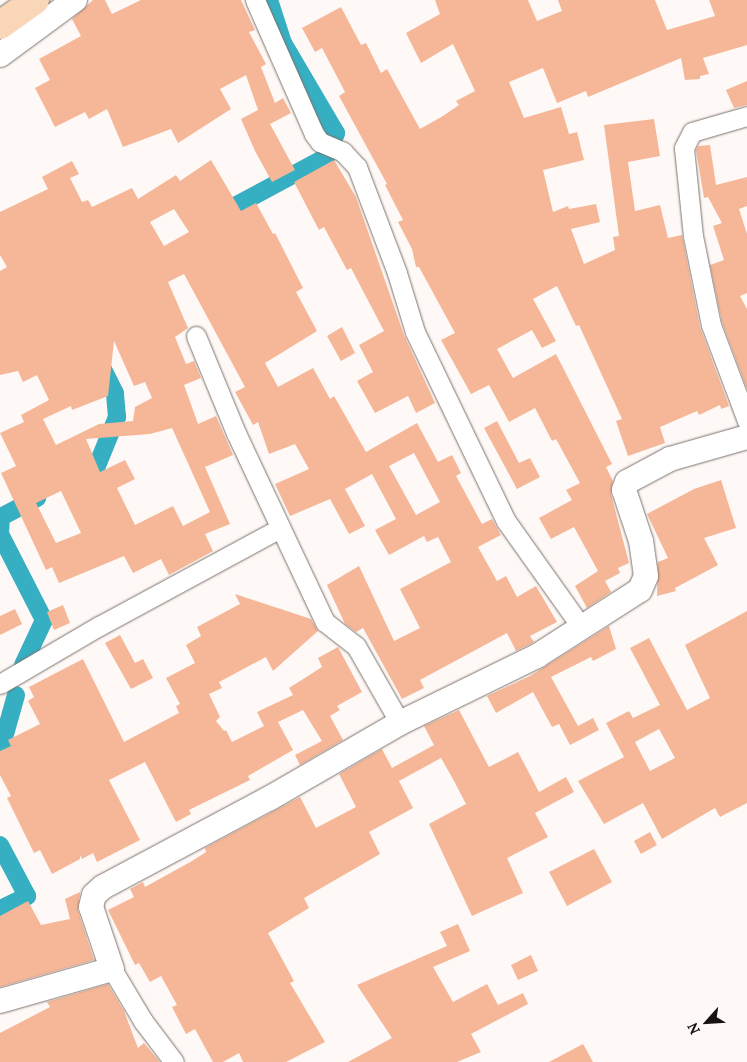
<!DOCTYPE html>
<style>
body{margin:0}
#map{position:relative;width:747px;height:1062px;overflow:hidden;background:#fef9f6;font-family:Lora,serif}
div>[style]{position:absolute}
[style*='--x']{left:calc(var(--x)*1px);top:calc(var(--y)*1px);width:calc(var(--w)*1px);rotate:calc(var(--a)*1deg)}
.canal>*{height:18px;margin:-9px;padding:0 9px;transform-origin:9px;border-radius:9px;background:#36afc2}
.building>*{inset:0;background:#f5b797}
.roads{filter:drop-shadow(0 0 1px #7d716b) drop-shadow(0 0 1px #7d716b)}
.minor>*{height:19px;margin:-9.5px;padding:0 9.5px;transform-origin:9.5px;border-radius:9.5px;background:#fff}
.tertiary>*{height:24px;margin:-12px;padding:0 12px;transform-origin:12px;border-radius:12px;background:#fff}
.primary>*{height:28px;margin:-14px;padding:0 14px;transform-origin:14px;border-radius:14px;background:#fad6b9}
span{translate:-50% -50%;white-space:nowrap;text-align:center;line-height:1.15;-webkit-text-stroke:4px #fef9f6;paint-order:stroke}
.north{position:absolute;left:682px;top:997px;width:50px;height:50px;-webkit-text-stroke:4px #fef9f6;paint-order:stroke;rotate:244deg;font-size:14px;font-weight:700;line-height:20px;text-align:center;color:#181311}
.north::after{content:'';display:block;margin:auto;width:18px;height:22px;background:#181311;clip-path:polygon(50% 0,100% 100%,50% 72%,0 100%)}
</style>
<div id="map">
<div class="canal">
<div style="--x:218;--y:215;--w:123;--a:-28.2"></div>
<div style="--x:326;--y:157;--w:26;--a:-67"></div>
<div style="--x:336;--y:133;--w:104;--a:-120.5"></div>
<div style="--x:283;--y:43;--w:45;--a:-108"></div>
<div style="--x:81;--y:478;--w:14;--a:-21"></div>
<div style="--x:94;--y:473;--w:61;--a:-67.7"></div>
<div style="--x:117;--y:417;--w:24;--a:-95"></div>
<div style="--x:115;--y:393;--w:36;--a:-117"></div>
<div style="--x:23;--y:665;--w:50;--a:-65"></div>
<div style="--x:44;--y:620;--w:97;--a:-117.1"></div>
<div style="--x:0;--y:534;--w:17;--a:-87"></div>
<div style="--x:1;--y:517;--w:41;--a:-27.8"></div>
<div style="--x:0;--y:752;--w:59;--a:-74.3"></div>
<div style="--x:0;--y:845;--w:58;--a:62.1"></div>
<div style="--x:27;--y:896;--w:30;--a:154"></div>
</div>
<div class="building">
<div style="clip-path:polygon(93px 0,105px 0,112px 14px,141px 0,241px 0,255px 30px,249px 32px,266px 64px,261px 67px,275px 103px,283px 98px,291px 113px,270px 124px,295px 170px,272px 182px,255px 151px,241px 119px,258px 110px,246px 75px,220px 89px,231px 109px,178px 143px,171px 129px,123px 147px,107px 109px,89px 119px,85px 112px,55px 127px,35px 88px,50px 80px,39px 59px,81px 36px,72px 19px)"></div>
<div style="clip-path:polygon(435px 0,528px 0,537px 21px,562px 11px,558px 0,655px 0,667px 30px,715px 16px,709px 0,747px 0,747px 45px,703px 58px,709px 74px,700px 76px,700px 79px,685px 80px,681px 58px,588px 97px,586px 91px,557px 103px,543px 68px,509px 82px,524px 118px,561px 107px,569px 134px,577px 132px,584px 160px,543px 170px,553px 212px,568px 206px,569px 209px,596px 204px,600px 222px,571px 229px,584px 264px,615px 250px,613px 237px,619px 236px,604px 125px,654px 119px,660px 156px,628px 162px,635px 211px,660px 205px,668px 238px,682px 235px,700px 327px,729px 406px,721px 409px,720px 405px,699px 415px,697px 411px,660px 427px,665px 443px,628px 456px,616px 421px,622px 419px,579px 325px,576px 326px,557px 286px,533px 299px,556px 341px,542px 348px,532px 330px,497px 349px,513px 378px,556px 354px,612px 464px,606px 467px,613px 481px,611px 494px,629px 563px,618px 568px,620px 573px,605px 581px,611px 592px,587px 608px,575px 586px,598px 571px,574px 527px,551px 539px,539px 518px,572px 500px,566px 490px,580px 483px,556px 439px,552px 441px,535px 408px,509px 422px,489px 385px,471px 394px,441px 340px,455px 333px,419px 267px,416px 267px,412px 249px,398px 222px,403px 220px,385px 185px,387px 184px,339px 96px,345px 92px,322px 48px,315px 52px,302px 28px,341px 7px,361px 45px,366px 43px,381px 73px,387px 69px,420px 129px,443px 116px,459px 105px,456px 101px,475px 91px,453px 44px,421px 63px,406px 33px,440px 14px)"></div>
<div style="clip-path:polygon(747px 81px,747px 105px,734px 108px,726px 90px)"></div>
<div style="clip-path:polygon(710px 145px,716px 185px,747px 177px,747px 206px,739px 209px,747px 234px,747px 293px,740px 296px,747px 309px,747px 389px,722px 322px,710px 265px,724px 260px,713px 226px,722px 223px,708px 197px,704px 198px,696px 150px,698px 146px)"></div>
<div style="clip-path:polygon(evenodd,211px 160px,241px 211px,256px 203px,273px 234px,275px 233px,303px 288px,296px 292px,317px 331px,265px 363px,278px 387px,313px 368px,330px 399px,334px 396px,366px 452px,417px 423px,438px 462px,452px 455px,461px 473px,456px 476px,482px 524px,492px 519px,501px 535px,478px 547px,497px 581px,506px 576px,517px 597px,536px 586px,557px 622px,530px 636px,534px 642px,516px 651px,507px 633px,420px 680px,424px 688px,402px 699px,363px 628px,356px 632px,345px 624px,327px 585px,359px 566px,394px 641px,420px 628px,400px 589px,451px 562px,438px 537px,427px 542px,424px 536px,389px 555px,375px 530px,396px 519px,372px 474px,345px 489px,365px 526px,349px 534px,330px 499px,290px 516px,275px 484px,309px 469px,295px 444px,269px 454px,258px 422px,253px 425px,235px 392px,245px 387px,184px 274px,168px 282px,188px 328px,175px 337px,186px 364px,194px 361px,201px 378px,184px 385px,198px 424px,216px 416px,233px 455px,205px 467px,230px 524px,205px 534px,213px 551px,169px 575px,161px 559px,133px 573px,124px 556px,59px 583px,52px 567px,46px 570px,1px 473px,16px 466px,0 433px,24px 422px,21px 415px,49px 400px,37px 375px,23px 382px,18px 371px,0 375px,0 271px,7px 267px,0 255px,0 212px,48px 189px,42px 177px,72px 161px,79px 174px,70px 178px,82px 202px,88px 200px,92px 207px,132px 188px,138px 199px,176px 175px,180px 181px,211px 160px,174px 209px,189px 232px,164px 246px,150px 222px,174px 209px,211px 160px,114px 341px,134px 386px,145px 382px,152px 398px,135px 407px,133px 421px,99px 424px,56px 445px,43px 419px,71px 406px,72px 410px,108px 396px,114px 341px,211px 160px,172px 428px,210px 512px,183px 526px,173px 506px,135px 525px,117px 488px,135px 479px,125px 460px,100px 472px,86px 439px,150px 434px,172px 428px,211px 160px,414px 453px,440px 502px,416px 515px,389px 466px,414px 453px,211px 160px,61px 491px,81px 533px,56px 543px,36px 503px,61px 491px)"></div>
<div style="clip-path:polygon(334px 160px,356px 197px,404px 335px,435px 403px,416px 413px,408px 396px,375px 413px,357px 381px,373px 372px,359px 345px,384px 331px,351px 268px,347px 270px,324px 227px,319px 230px,294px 182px)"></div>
<div style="clip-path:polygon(342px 327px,355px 353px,341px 361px,327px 336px)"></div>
<div style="clip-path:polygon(497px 421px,519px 463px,530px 458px,540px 477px,517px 489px,484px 428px)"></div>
<div style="clip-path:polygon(721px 480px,736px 528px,704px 538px,718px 565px,675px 588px,676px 591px,657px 596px,658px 562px,668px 558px,647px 514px,694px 489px)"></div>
<div style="clip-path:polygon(235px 594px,311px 619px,318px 631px,273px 671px,266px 657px,219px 682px,222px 688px,209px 694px,220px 717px,216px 721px,224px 731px,226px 730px,232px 742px,264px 726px,257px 712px,293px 695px,289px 688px,322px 667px,318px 658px,338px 647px,362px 692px,337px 706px,340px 710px,330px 716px,343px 740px,300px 765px,295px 755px,322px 741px,303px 710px,278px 722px,293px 750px,248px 776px,250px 780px,189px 810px,191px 814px,176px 822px,145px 762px,109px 780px,140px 840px,97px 862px,93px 853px,82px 859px,80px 855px,80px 859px,52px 874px,40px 850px,34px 853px,7px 798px,11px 796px,0 775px,0 751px,11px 746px,8px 740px,40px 724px,28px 701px,34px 697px,29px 687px,83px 659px,124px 742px,179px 713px,176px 706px,180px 704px,166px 678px,195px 663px,186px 645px,201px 636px,197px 627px,240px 604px)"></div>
<div style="clip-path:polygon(63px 605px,70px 623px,54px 630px,47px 612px)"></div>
<div style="clip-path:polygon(15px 609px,22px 624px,0 635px,0 616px)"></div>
<div style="clip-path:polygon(evenodd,747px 611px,747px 803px,720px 817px,715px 808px,662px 839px,643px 803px,604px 824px,578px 781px,624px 757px,606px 723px,629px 711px,633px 718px,660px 705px,630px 648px,649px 638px,687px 710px,710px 698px,685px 645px,747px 611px,659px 729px,675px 758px,650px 771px,635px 742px,659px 729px)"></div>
<div style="clip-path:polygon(609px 626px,616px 649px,593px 661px,591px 657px,551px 677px,578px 726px,593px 718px,599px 730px,570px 745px,559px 724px,552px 727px,533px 692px,496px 713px,487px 696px,530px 676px)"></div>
<div style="clip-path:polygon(120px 635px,135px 663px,143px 659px,153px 678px,131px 689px,105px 643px)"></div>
<div style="clip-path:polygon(459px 710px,489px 767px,518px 752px,539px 792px,566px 777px,574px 792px,535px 813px,548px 837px,507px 858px,523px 893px,472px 916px,429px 824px,466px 804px,453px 779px,441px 758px,399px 781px,413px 808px,369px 832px,380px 854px,304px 898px,309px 908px,268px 933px,294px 981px,290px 983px,325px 1042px,286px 1062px,243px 1062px,239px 1053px,223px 1062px,213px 1062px,195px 1029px,186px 1034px,172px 1007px,177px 1005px,161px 976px,150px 982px,139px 963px,135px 965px,108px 910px,134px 897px,130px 889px,143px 882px,145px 887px,192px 861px,206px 852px,205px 848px,300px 797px,316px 828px,356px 807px,339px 774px,382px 749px,392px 768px,434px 745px,424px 726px)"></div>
<div style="clip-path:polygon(650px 832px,657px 845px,641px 854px,634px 841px)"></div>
<div style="clip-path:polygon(594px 849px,612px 882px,567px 906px,549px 872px)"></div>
<div style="clip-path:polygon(80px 892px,78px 911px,94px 960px,0 987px,0 916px,28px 901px,41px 925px,70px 919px,65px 899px)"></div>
<div style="clip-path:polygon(458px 924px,470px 951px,433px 967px,453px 1002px,487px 984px,498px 1005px,523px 993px,528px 1004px,471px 1034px,481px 1052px,457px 1062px,348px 1062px,392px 1038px,357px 985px,447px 946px,440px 932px)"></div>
<div style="clip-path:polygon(531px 955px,538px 971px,518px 980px,511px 965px)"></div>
<div style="clip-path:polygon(108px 984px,124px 1011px,138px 1048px,144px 1043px,160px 1062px,0 1062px,0 1033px,50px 1007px,47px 1002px)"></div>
<div style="clip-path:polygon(583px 1044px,593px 1062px,549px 1062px)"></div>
</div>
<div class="roads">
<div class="minor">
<div style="--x:255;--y:0;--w:146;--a:66.2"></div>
<div style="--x:314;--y:134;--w:10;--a:53"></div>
<div style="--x:320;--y:142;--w:25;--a:23"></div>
<div style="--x:343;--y:152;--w:21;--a:47"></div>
<div style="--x:357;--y:167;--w:113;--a:69.3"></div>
<div style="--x:397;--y:273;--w:62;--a:73"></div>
<div style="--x:415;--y:332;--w:210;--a:64.3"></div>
<div style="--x:506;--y:521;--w:131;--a:54.6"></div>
<div style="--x:747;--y:116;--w:57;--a:163.8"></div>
<div style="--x:692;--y:132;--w:18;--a:117"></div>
<div style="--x:684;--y:148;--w:88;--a:84.2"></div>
<div style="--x:693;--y:236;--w:91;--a:78.6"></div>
<div style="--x:711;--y:325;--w:103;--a:69.4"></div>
<div style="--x:196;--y:336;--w:105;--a:67.6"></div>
<div style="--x:236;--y:433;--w:209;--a:64.8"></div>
<div style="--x:325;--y:622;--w:39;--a:38"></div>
<div style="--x:356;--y:646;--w:89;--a:60.3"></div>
<div style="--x:0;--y:684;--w:115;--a:-30.4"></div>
<div style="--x:99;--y:626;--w:206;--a:-28.4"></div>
<div style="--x:112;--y:969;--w:61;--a:59.2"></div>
<div style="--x:143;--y:1021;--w:51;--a:52.9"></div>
</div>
<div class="tertiary">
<div style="--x:0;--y:55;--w:93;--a:-36.3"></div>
<div style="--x:0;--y:1001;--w:116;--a:-15.9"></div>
<div style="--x:112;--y:969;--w:65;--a:-108.7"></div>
<div style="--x:91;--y:907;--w:12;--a:-76"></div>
<div style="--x:94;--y:895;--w:12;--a:-42"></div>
<div style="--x:103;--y:887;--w:189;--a:-28.1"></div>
<div style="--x:270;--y:798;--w:150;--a:-30"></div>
<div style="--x:400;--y:723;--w:153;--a:-26.1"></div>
<div style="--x:537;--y:656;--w:122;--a:-32.7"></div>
<div style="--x:640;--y:590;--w:15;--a:-67"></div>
<div style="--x:646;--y:576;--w:35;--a:-98"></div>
<div style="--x:641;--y:541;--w:54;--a:-108.4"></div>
<div style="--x:624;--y:490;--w:9;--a:-69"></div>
<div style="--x:627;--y:482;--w:49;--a:-28.1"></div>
<div style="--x:670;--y:459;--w:80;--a:-15.9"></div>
</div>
<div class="primary">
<div style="--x:0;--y:25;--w:43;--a:-35.5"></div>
</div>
</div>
<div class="north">N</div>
</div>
